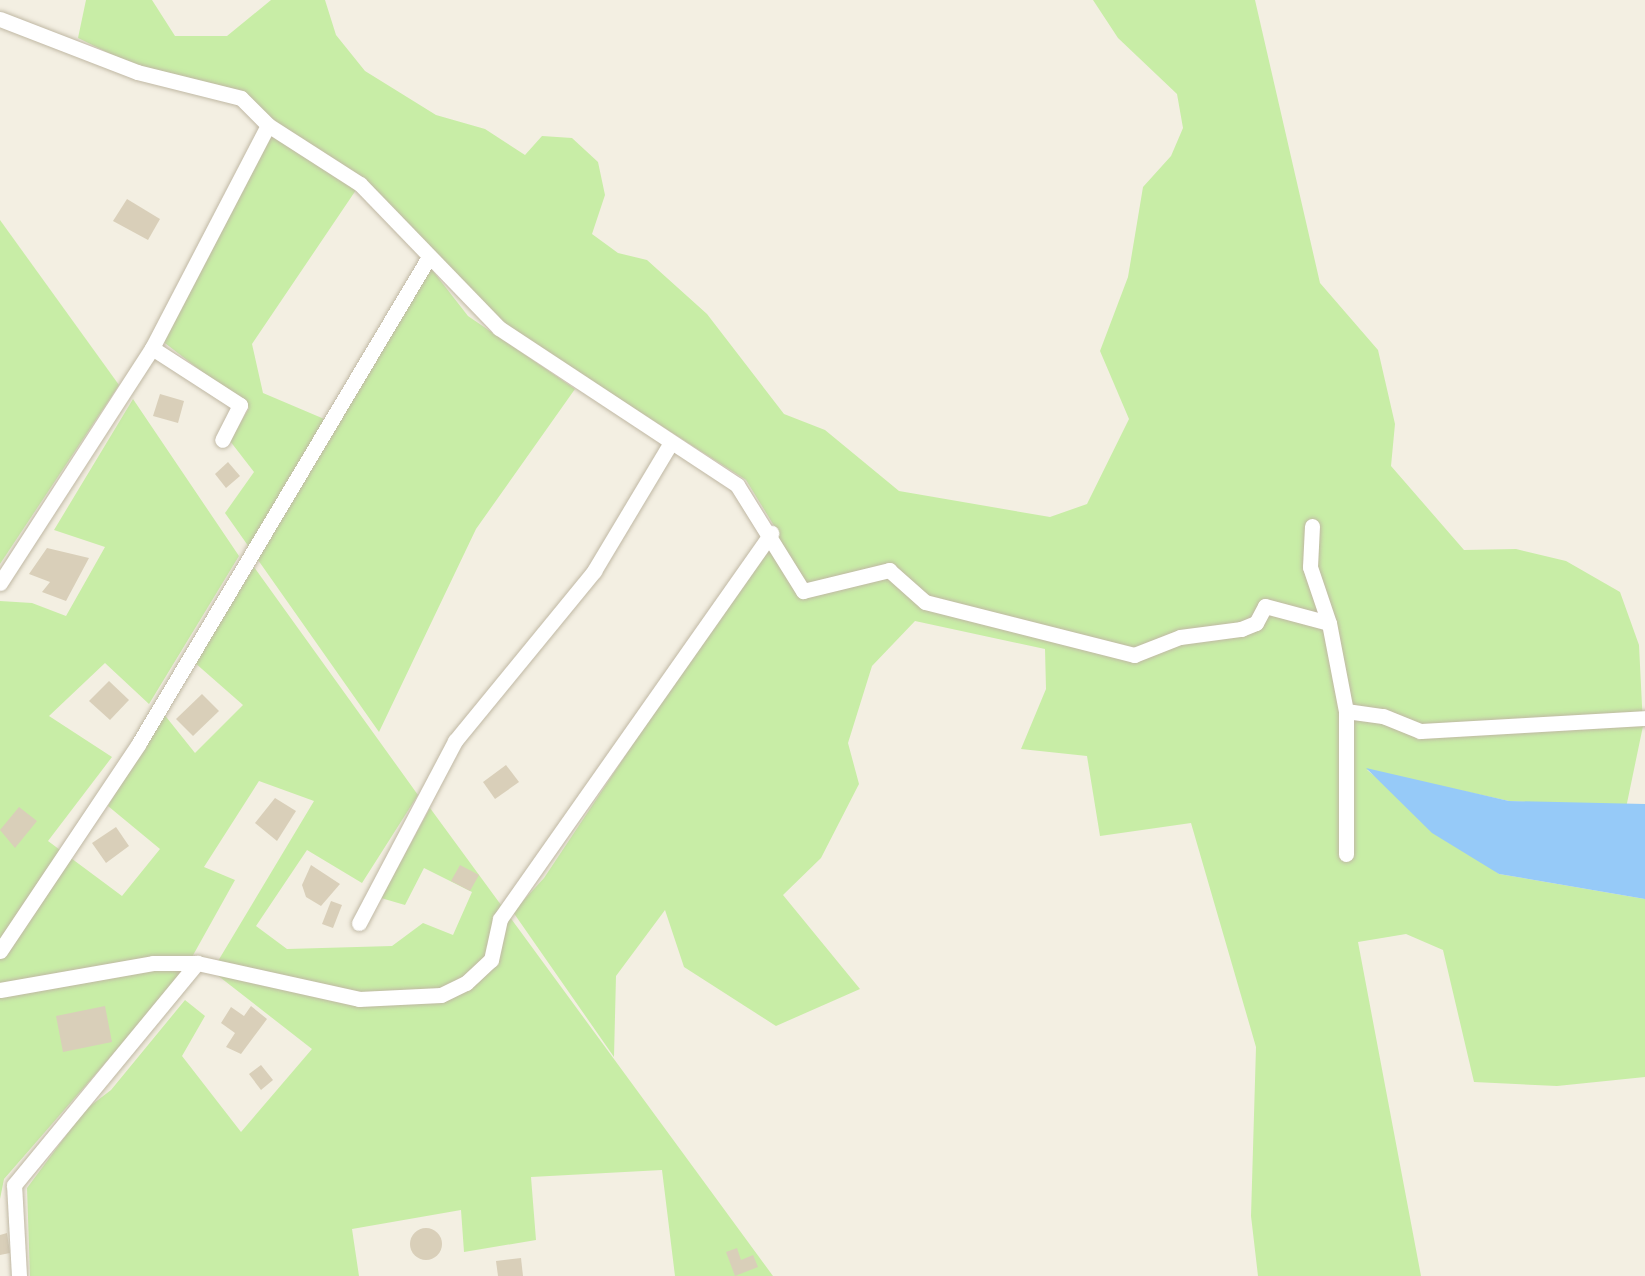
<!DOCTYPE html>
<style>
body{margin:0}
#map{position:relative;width:1645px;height:1276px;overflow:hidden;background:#f3efe2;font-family:Figtree,sans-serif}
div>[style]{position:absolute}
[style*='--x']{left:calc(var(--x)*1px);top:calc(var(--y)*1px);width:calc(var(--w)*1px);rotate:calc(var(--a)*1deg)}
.green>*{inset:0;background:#c8eda6}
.water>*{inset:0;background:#96caf8}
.building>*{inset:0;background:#d9cfb9}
.round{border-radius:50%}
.roads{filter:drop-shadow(0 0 2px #c0b8a4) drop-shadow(0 0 2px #c0b8a4)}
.minor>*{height:15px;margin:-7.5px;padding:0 7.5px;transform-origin:7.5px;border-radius:7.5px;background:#fff}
span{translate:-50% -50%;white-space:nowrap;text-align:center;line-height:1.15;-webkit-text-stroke:10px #fff;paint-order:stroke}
</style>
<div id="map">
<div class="green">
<div style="clip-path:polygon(86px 0,152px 0,175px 36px,227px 36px,271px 0,325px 0,336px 35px,365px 71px,436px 115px,485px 129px,525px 155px,542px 136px,572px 138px,598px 162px,605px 195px,592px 234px,618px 253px,647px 260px,707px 314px,784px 414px,825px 430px,899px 491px,1050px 517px,1087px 504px,1129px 419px,1100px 351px,1128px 277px,1143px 187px,1171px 156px,1183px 128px,1177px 94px,1118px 38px,1093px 0,1255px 0,1320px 283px,1378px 350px,1395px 424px,1391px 466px,1464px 550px,1516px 549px,1566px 561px,1620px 592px,1639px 645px,1643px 726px,1626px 808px,1509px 801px,1367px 770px,1499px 874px,1645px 899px,1645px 1077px,1557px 1086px,1474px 1082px,1443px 950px,1406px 934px,1358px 942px,1421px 1276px,1258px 1276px,1251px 1216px,1256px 1047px,1191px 823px,1100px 836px,1087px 756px,1021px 749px,1046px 689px,1045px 649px,915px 621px,872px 666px,848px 743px,859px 784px,821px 858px,783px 895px,860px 989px,776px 1026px,684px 967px,665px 910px,616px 976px,614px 1057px,513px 912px,544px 878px,776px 529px,746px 480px,504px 325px,367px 182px,275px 123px,246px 94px,139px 68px,78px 38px)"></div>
<div style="clip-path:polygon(270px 135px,356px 190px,252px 344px,263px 393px,336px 424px,429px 266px,468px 316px,575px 389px,476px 529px,379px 732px,225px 513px,254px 472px,230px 441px,249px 408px,161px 340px)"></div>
<div style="clip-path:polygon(0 220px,119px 385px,0 564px)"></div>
<div style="clip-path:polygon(133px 399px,239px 556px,149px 704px,105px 663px,49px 716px,112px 757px,48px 841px,122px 896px,160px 849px,108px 806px,163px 713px,195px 753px,243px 705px,194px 662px,254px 567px,418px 795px,362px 883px,307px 850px,256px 926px,287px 949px,392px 946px,423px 923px,453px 935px,472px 892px,424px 868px,405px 905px,381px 898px,430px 808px,773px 1276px,675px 1276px,662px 1170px,531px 1177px,536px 1240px,464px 1252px,461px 1210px,352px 1229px,359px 1276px,30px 1276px,27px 1188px,85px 1110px,111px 1090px,185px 1000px,205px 1016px,182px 1056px,241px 1132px,312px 1049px,212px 971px,314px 801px,259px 781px,204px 867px,235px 880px,182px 975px,4px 1179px,0 1199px,0 601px,32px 603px,66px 616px,105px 547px,54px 530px)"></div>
</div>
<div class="water">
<div style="clip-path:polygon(1366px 768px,1509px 801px,1645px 804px,1645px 899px,1499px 874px,1432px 833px)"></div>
</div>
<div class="building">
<div style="clip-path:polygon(127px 199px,160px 219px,148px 240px,113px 221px)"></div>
<div style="clip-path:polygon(160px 394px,184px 401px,178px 423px,153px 416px)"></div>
<div style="clip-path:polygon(228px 462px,240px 476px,226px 488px,215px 474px)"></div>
<div style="clip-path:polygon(47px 548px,89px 558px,66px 601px,42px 592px,50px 582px,29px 574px)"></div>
<div style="clip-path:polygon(109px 681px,129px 700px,110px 720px,89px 701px)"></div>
<div style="clip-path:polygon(202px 694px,219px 711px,193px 736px,176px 719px)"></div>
<div style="clip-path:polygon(506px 765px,519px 782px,495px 799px,483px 782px)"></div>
<div style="clip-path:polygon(275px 798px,296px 811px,277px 841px,255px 823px)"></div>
<div style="clip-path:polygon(19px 807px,37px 821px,15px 848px,0 830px)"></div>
<div style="clip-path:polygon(116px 827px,129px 846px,106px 863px,92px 843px)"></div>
<div style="clip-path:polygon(311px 865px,340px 884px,321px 906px,306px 897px,302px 885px)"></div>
<div style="clip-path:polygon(460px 865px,479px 875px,470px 891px,451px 881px)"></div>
<div style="clip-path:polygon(331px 901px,342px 905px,333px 928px,322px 924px)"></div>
<div style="clip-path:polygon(105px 1006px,112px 1042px,63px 1052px,56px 1016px)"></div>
<div style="clip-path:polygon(251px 1006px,267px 1019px,241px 1054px,226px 1047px,235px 1033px,221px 1023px,231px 1007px,244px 1016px)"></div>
<div style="clip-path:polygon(261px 1065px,273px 1080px,261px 1090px,249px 1074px)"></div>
<div class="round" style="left:410px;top:1228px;width:32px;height:32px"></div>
<div style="clip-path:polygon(7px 1233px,10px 1253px,0 1255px,0 1235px)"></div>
<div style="clip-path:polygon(737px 1248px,741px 1260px,753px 1255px,758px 1267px,735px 1276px,726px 1252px)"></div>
<div style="clip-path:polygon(521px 1258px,523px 1276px,498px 1276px,496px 1261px)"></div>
</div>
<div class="roads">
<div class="minor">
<div style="--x:0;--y:19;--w:147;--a:21.1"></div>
<div style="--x:137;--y:72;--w:107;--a:14"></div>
<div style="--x:241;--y:98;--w:38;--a:45"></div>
<div style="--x:268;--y:125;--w:109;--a:32.7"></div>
<div style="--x:360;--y:184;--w:200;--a:46"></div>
<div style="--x:499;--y:328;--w:285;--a:33.4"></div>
<div style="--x:737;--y:485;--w:125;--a:58.1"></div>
<div style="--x:803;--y:591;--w:89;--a:-13.7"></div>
<div style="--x:889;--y:570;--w:48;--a:41.6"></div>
<div style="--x:925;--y:602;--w:216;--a:14.2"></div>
<div style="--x:1134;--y:655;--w:49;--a:-21.4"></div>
<div style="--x:1180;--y:637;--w:62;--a:-7.5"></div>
<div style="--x:1241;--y:629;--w:16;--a:-22"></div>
<div style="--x:1256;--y:623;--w:19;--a:-62"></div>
<div style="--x:1265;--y:606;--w:66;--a:14.9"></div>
<div style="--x:152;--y:348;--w:105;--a:32.9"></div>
<div style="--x:240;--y:405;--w:39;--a:117"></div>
<div style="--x:1312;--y:526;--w:41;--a:92.8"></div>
<div style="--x:1310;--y:567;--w:59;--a:71.3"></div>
<div style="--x:1329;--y:623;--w:90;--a:79.1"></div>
<div style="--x:1346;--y:711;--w:37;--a:8"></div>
<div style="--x:1383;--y:716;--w:40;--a:22"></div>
<div style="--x:1420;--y:731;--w:225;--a:-3.3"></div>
<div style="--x:0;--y:583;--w:280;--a:-57.1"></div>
<div style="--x:152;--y:348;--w:251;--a:-62.5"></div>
<div style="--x:1346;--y:854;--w:143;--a:-90"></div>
<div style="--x:359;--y:923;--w:206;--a:-62.2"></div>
<div style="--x:455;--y:741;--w:220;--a:-50.7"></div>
<div style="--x:594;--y:571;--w:148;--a:-59.1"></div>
<div style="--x:0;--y:951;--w:250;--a:-56.2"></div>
<div style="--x:139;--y:743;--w:566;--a:-59.18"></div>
<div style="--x:0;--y:990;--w:155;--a:-10"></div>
<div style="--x:153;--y:963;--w:44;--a:0"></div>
<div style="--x:197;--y:963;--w:166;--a:12.5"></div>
<div style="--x:359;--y:999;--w:82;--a:-2.8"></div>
<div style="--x:441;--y:995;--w:28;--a:-26"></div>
<div style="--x:466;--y:983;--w:34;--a:-43"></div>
<div style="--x:491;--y:960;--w:42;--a:-77.6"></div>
<div style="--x:500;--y:919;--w:472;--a:-54.9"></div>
<div style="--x:19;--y:1276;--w:91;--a:-93.1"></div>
<div style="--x:14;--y:1185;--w:288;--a:-50.5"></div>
</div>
</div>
</div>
